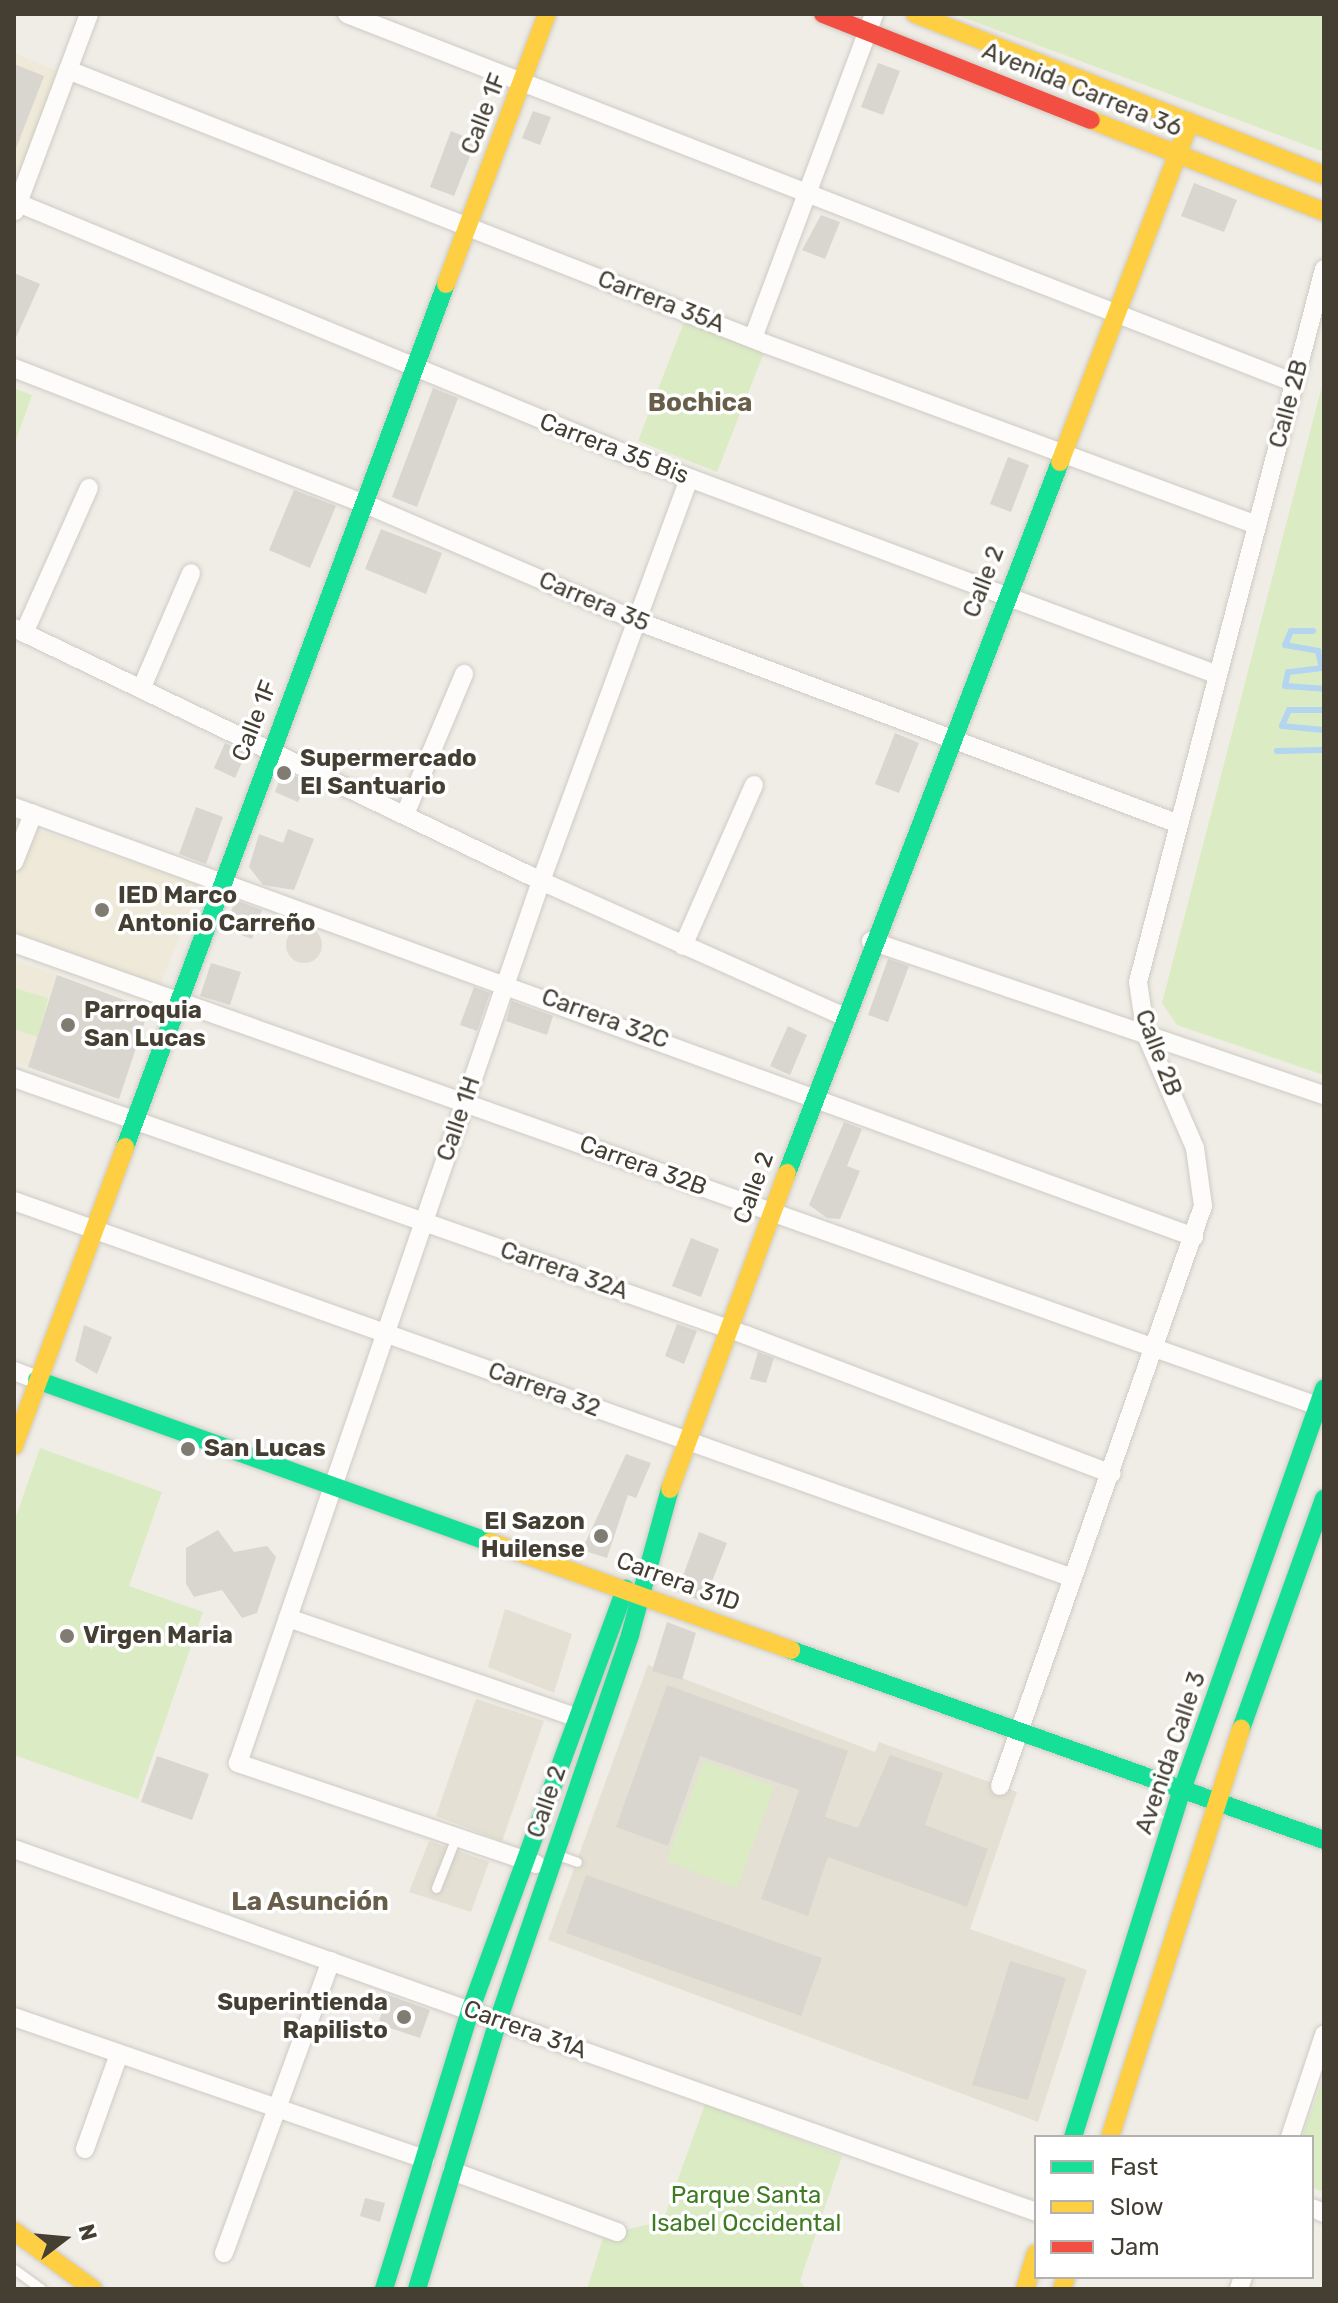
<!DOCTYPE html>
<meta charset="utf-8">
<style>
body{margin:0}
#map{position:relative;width:1338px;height:2303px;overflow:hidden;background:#f0ede6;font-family:Rubik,sans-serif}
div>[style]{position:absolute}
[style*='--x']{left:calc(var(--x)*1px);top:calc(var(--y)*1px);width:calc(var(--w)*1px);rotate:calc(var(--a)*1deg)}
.residential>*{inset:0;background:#e4e0d3}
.industrial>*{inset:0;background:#e0dcd4}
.round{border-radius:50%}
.education>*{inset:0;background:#eee9d8}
.green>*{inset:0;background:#dbecc4}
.stream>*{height:6px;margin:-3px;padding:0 3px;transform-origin:3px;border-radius:3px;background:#b4d5f0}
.building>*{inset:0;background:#d9d6cf}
.roads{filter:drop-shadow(0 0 2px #cecbc4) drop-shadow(0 0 2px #cecbc4)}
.lane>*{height:9px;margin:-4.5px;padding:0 4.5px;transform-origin:4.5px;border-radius:4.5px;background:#fdfcfb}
.street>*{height:18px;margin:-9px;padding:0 9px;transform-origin:9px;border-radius:9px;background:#fdfcfb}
.fast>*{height:18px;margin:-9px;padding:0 9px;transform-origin:9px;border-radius:9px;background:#16e098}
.slow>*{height:18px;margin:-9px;padding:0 9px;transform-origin:9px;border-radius:9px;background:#ffcf43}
.jam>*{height:18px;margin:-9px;padding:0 9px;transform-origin:9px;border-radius:9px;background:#f24e42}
.dots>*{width:22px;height:22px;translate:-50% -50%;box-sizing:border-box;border:4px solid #fff;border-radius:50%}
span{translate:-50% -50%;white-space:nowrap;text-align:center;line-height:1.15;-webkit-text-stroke:7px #fff;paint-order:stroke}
.street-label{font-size:24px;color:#453f33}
.poi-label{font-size:24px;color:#453f33;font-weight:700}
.left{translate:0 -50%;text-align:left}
.right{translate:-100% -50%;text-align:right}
.park-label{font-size:24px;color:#3f7b22}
.neighbourhood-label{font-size:26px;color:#695e49;font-weight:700}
.frame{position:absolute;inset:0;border:16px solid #453f33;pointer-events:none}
.legend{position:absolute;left:1034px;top:2135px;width:280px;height:144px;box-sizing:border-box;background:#fff;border:2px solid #b5b2ad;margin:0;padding:10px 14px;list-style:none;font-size:24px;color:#453f33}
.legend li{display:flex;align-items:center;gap:16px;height:40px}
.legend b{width:40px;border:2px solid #b5b2ad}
.north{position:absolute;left:24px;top:2199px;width:80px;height:80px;-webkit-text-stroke:6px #fff;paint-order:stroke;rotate:74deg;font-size:22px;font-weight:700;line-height:32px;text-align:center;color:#453f33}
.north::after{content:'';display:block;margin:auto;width:28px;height:36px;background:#453f33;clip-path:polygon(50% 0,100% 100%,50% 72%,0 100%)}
</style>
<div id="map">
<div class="residential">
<div style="clip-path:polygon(505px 1609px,572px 1634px,554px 1693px,488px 1667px)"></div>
<div style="clip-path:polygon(648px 1665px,875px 1752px,879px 1742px,1017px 1792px,970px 1929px,1087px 1970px,1038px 2122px,548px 1940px)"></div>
<div style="clip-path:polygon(476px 1699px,544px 1721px,502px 1841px,436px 1816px)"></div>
<div style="clip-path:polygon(429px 1841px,489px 1862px,471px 1912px,409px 1892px)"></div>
</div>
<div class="industrial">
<div class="round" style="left:286px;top:927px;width:36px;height:36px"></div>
</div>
<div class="education">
<div style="clip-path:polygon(14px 53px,60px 72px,14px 188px)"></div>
<div style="clip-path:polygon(34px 829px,200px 885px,160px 985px,14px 935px,14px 883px)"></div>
<div style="clip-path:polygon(14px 960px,57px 975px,28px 1067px,14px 1062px)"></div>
</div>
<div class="green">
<div style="clip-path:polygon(954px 14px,1324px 14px,1324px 152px)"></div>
<div style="clip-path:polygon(684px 322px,764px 353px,717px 472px,638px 441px)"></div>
<div style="clip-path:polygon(1324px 378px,1324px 1075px,1177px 1025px,1162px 1003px)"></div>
<div style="clip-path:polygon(14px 388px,32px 395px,14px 446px)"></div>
<div style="clip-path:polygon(14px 988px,48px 998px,38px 1037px,14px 1029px)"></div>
<div style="clip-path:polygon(40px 1448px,162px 1492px,129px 1586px,203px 1612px,138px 1799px,14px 1755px,14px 1522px)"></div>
<div style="clip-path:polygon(704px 1761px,774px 1787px,737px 1888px,667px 1861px)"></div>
<div style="clip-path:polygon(1324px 2076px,1324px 2192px,1312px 2188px,1312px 2137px,1302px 2137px)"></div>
<div style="clip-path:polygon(705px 2104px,842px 2156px,800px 2281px,806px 2289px,587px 2289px,604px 2235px,663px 2221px)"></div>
</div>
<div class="stream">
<div style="--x:1313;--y:631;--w:22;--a:180"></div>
<div style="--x:1291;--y:631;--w:15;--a:113"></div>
<div style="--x:1285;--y:645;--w:34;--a:10"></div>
<div style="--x:1318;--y:651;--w:17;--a:77"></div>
<div style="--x:1322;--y:668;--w:34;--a:173"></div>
<div style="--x:1288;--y:672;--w:14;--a:102"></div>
<div style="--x:1285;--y:686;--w:39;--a:4"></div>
<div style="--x:1324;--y:710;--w:35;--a:180"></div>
<div style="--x:1289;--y:710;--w:17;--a:114"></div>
<div style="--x:1282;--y:726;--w:42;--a:5.4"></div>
<div style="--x:1277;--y:751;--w:47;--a:-1.2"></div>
</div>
<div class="building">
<div style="clip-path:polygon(878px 63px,900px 71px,883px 115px,861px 107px)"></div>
<div style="clip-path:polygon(14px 64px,44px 76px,15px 151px,14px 151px)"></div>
<div style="clip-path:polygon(533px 111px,551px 117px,540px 145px,522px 138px)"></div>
<div style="clip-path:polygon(451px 131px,476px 141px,454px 196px,430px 187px)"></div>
<div style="clip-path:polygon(1194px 183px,1237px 200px,1224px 232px,1181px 216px)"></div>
<div style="clip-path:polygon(821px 215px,840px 222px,825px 259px,802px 250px)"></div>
<div style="clip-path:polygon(14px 273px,40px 284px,14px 342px)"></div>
<div style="clip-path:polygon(433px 388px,458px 398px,417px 507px,392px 497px)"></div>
<div style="clip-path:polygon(1008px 457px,1029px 465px,1011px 512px,990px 504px)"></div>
<div style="clip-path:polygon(294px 490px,336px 506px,310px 568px,269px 550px)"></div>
<div style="clip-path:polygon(381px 529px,442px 553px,426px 594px,365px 569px)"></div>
<div style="clip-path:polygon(895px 733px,919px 743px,899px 793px,875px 784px)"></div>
<div style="clip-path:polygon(225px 743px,246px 753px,235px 778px,214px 768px)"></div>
<div style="clip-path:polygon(283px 770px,307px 782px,298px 802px,275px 792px)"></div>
<div style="clip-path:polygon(196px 807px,223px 817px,206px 864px,179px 854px)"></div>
<div style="clip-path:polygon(288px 829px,314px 839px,294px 890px,263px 885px,249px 867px,259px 834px,283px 843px)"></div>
<div style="clip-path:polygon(235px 900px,262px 910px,252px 939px,225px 929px)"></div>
<div style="clip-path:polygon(888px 959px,909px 966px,888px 1022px,868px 1015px)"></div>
<div style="clip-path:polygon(211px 963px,241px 972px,230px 1005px,200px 996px)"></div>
<div style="clip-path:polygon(57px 975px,149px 1009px,119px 1099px,28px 1067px)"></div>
<div style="clip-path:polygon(474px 987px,490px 993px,477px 1031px,460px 1025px)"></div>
<div style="clip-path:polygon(512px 1001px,553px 1016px,547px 1035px,506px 1021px)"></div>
<div style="clip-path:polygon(788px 1026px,807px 1035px,790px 1075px,770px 1066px)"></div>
<div style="clip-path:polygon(844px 1122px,862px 1129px,847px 1166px,860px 1171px,840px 1219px,827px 1218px,809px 1205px)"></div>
<div style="clip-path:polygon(691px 1238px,719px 1249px,701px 1297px,672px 1286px)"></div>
<div style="clip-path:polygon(677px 1324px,697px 1331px,684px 1364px,665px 1356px)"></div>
<div style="clip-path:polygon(84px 1325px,112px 1337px,97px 1374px,75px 1361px)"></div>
<div style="clip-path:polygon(758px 1352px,774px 1358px,766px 1383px,750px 1379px)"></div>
<div style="clip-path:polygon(626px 1454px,651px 1463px,636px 1498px,628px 1495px,607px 1558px,582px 1550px)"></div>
<div style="clip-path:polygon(218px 1530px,234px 1552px,267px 1546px,276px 1557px,257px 1613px,242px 1618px,222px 1590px,194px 1597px,186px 1584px,186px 1548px)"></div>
<div style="clip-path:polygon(699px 1532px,727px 1543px,704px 1602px,677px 1592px)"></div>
<div style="clip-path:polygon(667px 1622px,696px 1633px,682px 1680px,652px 1671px)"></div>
<div style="clip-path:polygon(667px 1685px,848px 1751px,825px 1817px,858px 1828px,890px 1755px,943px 1773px,925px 1825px,988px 1849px,967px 1907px,828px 1857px,808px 1916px,761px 1899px,799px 1790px,700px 1756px,668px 1846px,616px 1827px)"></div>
<div style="clip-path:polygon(157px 1756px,209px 1774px,192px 1820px,141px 1802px)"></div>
<div style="clip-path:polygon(586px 1875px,822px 1958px,801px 2016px,566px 1933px)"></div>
<div style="clip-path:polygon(1010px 1961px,1066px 1978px,1028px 2100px,972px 2085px)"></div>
<div style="clip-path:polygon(388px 1995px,430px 2010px,420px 2038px,378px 2024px)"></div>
<div style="clip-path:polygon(365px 2198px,385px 2203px,380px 2222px,360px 2216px)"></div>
</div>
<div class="roads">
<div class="lane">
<div style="--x:558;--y:1855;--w:20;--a:20"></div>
<div style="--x:436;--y:1888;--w:55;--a:-68.6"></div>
<div style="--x:14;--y:2269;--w:34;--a:36"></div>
</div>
<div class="street">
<div style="--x:347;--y:14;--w:1017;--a:21.27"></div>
<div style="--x:68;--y:70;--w:750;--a:21.43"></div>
<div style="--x:766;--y:344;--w:523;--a:20.24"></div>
<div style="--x:18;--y:203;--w:665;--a:22.44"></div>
<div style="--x:633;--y:457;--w:624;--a:20.44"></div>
<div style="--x:15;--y:211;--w:210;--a:-69.4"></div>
<div style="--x:753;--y:338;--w:346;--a:-69.5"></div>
<div style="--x:14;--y:368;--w:389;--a:21.2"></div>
<div style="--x:377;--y:509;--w:283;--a:23.3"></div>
<div style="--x:637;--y:621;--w:579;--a:20.53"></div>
<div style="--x:14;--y:628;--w:585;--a:25.64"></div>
<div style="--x:541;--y:881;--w:331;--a:24.1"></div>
<div style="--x:24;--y:633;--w:159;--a:-65.9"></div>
<div style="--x:142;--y:687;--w:124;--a:-66.7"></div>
<div style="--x:14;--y:807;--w:1256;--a:20.02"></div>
<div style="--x:406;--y:812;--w:150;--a:-67.2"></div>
<div style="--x:14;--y:862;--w:52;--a:-68.4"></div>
<div style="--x:871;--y:941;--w:478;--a:18.8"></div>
<div style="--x:14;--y:943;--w:1384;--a:19.55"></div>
<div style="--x:683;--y:946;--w:176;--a:-66.2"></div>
<div style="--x:14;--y:1078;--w:776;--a:19.35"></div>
<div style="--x:746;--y:1335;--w:391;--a:20.8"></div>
<div style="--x:14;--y:1201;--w:1124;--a:19.6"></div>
<div style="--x:14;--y:1371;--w:25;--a:21"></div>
<div style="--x:288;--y:1618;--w:304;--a:19"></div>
<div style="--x:1000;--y:1786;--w:614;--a:-70.71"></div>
<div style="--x:1203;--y:1206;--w:59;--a:-97.9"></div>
<div style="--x:1195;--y:1148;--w:123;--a:-113.4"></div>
<div style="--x:1146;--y:1035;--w:54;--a:-98.6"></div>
<div style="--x:1138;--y:982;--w:737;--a:-75.38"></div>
<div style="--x:14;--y:1849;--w:1085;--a:19.55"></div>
<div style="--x:536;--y:1864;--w:315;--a:-161.3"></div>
<div style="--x:238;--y:1763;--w:933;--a:-71.04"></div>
<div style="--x:541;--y:881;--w:429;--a:-69.8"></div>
<div style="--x:14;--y:2017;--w:435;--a:19.1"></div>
<div style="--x:1290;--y:2137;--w:108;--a:-71.6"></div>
<div style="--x:85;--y:2149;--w:101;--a:-70.3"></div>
<div style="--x:452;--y:2171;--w:176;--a:20.3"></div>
<div style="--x:1312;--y:2208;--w:13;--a:23"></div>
<div style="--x:224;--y:2253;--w:311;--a:-69.9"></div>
<div style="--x:1239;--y:2289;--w:13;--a:-72"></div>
</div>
<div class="fast">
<div style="--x:125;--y:1147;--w:921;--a:-69.6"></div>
<div style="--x:787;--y:1173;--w:762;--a:-68.99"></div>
<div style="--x:37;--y:1380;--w:481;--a:19.7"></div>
<div style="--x:791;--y:1650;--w:566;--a:19.62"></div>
<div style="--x:1241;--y:1729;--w:245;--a:-70.2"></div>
<div style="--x:1073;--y:2137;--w:367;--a:-72.6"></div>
<div style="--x:1183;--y:1787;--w:423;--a:-70.5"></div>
<div style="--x:384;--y:2289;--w:291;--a:-72.8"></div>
<div style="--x:470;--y:2011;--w:450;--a:-69.8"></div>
<div style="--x:417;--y:2289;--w:280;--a:-73.2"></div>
<div style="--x:498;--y:2021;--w:408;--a:-71.1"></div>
<div style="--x:630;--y:1635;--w:151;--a:-74.7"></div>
</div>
<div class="slow">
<div style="--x:915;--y:14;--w:440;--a:21.5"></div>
<div style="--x:1091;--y:120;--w:251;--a:21.5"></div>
<div style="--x:446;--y:284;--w:288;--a:-69.5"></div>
<div style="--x:1060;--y:462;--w:364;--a:-69.1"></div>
<div style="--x:14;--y:1446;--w:319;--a:-69.6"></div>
<div style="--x:670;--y:1489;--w:337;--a:-69.7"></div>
<div style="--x:490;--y:1542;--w:320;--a:19.7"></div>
<div style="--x:1110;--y:2137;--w:429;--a:-72.2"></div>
<div style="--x:14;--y:2231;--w:98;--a:36.3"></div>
<div style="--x:1025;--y:2289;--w:37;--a:-73"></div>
<div style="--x:1062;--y:2289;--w:13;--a:-72"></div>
</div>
<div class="jam">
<div style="--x:823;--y:14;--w:288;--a:21.6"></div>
</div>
</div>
<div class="dots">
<div style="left:284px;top:773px;background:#817c72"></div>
<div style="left:102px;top:910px;background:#817c72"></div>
<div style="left:68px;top:1025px;background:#817c72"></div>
<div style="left:188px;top:1449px;background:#817c72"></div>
<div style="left:601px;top:1536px;background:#817c72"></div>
<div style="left:67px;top:1636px;background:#817c72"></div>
<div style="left:404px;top:2017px;background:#817c72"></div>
</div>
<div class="street-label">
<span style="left:1082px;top:90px;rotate:22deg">Avenida Carrera 36</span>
<span style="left:484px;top:114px;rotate:-69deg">Calle 1F</span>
<span style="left:661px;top:302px;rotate:21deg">Carrera 35A</span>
<span style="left:1289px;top:404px;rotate:-75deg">Calle 2B</span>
<span style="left:614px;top:449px;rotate:21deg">Carrera 35 Bis</span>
<span style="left:984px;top:582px;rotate:-69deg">Calle 2</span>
<span style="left:594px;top:602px;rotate:23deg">Carrera 35</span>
<span style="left:255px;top:721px;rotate:-69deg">Calle 1F</span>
<span style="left:605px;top:1019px;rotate:20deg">Carrera 32C</span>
<span style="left:1158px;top:1053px;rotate:69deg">Calle 2B</span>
<span style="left:459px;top:1119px;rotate:-71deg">Calle 1H</span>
<span style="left:643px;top:1166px;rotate:20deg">Carrera 32B</span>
<span style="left:754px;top:1188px;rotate:-70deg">Calle 2</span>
<span style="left:564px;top:1271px;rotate:19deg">Carrera 32A</span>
<span style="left:544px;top:1390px;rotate:20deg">Carrera 32</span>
<span style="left:678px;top:1582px;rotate:20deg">Carrera 31D</span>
<span style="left:1171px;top:1753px;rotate:-71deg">Avenida Calle 3</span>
<span style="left:547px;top:1802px;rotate:-71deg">Calle 2</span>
<span style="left:525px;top:2030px;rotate:20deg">Carrera 31A</span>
</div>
<div class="poi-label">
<span class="left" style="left:300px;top:773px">Supermercado<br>El Santuario</span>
<span class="left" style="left:118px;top:910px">IED Marco<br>Antonio Carreño</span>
<span class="left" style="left:84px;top:1025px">Parroquia<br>San Lucas</span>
<span class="left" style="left:204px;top:1449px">San Lucas</span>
<span class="right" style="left:585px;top:1536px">El Sazon<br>Huilense</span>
<span class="left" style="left:83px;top:1636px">Virgen Maria</span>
<span class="right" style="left:388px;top:2017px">Superintienda<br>Rapilisto</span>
</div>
<div class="park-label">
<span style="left:746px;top:2210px">Parque Santa<br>Isabel Occidental</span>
</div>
<div class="neighbourhood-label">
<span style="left:700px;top:403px">Bochica</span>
<span style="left:310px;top:1902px">La Asunción</span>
</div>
<div class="frame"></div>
<ul class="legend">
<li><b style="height:10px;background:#16e098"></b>Fast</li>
<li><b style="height:10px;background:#ffcf43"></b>Slow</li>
<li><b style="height:10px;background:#f24e42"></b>Jam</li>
</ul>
<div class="north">N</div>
</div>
